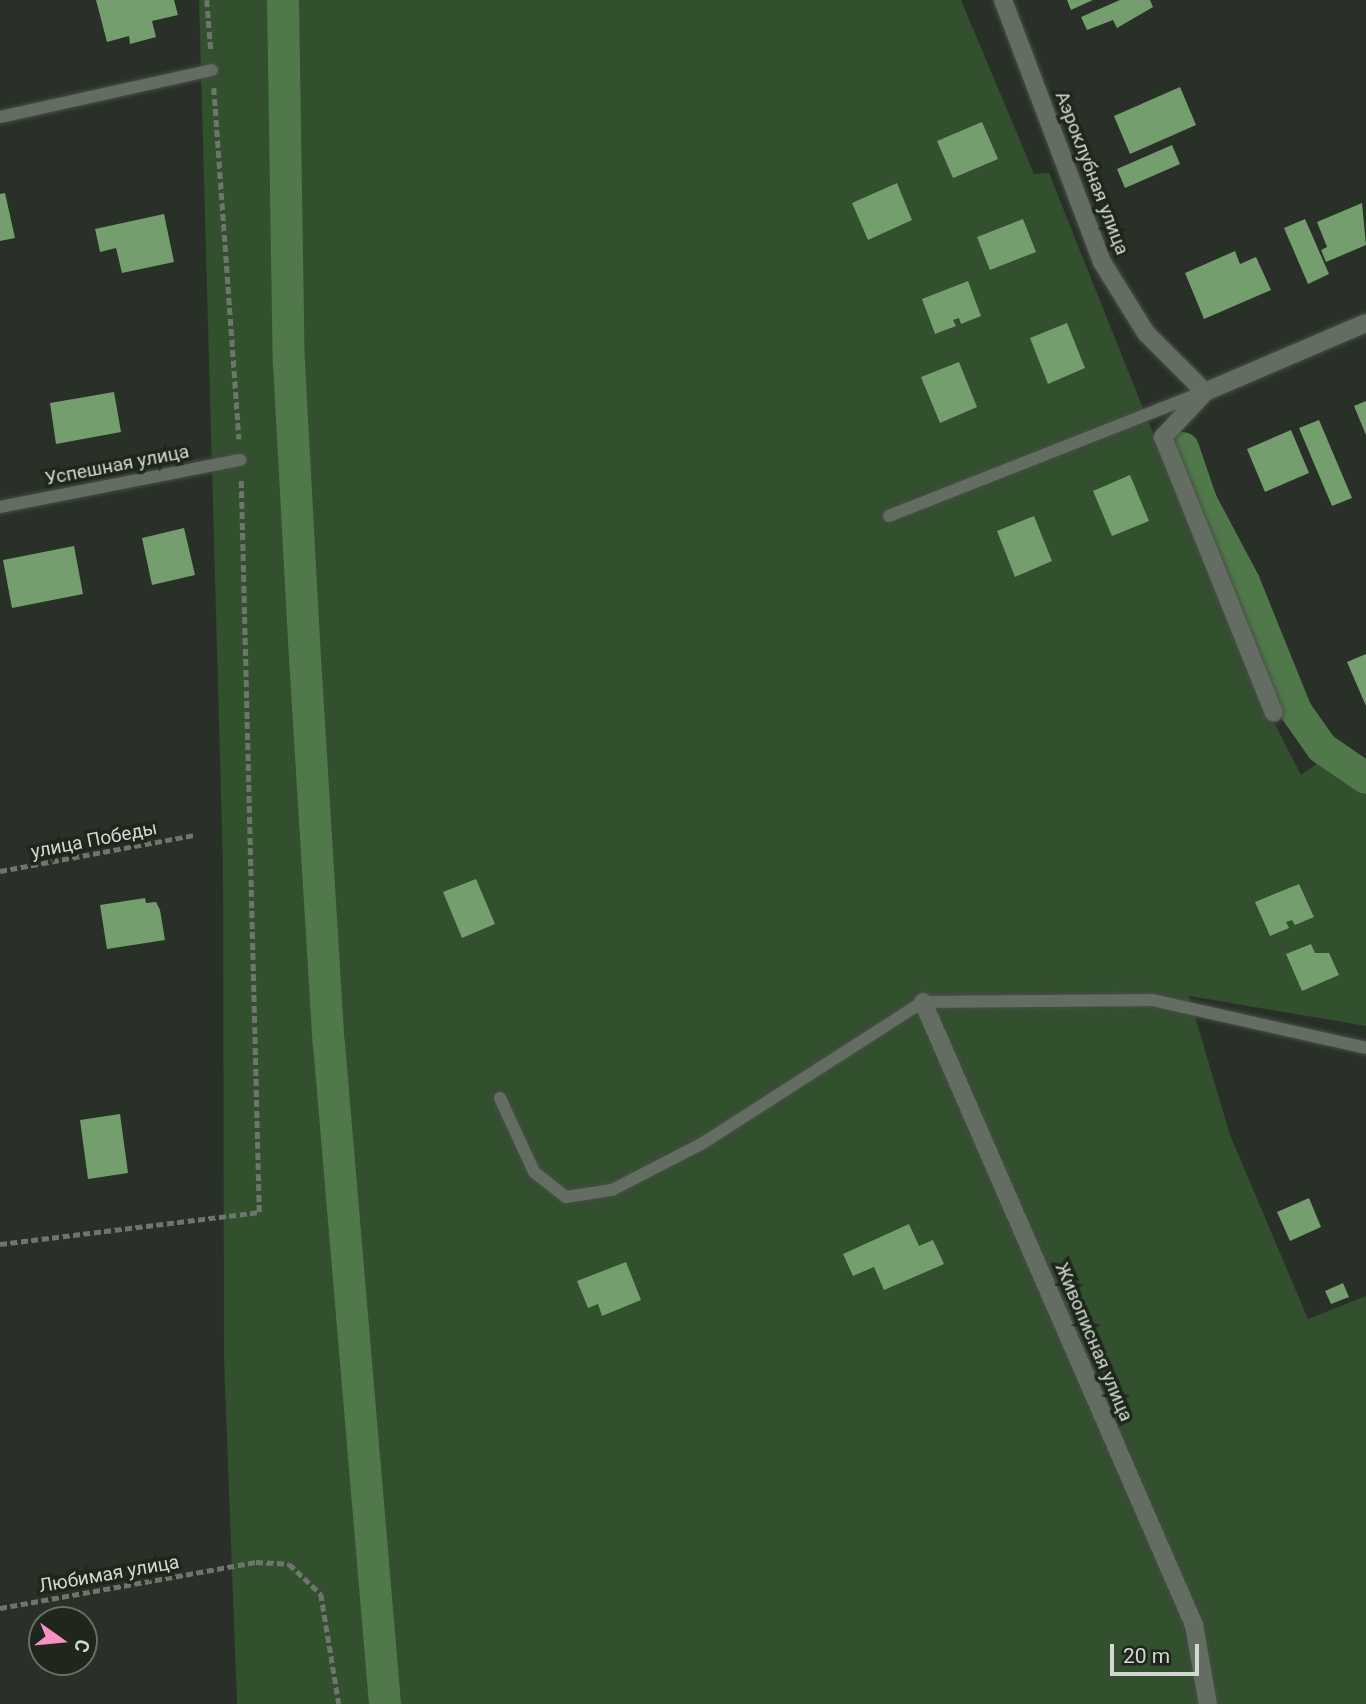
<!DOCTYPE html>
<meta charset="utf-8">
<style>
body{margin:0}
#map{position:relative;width:1366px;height:1704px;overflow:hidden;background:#283027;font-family:Roboto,sans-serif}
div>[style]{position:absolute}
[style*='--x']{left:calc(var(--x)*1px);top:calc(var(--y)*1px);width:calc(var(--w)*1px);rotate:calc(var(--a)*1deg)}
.green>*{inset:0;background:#324f2e}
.canal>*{height:32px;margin:-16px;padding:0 16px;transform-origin:16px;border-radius:16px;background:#50784a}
.building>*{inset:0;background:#759e6e}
.path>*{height:4.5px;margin-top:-2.25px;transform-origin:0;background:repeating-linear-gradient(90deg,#6e756d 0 7px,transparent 0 10.5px)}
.roads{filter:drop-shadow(0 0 2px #474e46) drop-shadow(0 0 2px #474e46)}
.service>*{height:12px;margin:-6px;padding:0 6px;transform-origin:6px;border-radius:6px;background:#646d62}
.minor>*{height:18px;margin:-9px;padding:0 9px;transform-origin:9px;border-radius:9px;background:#646d62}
span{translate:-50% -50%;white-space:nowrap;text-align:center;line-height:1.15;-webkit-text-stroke:7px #1f271d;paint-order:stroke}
.street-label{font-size:19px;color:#d3d8d2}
.north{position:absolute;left:28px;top:1606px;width:70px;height:70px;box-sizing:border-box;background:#1f271d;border:2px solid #676e65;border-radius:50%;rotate:105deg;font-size:19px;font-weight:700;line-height:28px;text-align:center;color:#d3d8d2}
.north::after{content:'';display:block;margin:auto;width:24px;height:32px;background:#fc8fc2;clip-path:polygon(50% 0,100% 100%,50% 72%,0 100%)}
.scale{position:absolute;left:1110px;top:1644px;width:89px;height:32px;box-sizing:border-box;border:4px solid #d3d8d2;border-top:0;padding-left:9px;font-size:21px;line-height:24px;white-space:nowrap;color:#d3d8d2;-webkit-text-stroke:5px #1f271d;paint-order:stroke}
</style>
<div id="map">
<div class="green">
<div style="clip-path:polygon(199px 0,961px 0,1034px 174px,1049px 173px,1247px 669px,1301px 775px,1327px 756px,1366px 787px,1366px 1026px,1189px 996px,1230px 1135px,1308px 1319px,1366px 1296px,1366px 1704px,237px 1704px,224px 1359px,223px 867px)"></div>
</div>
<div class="canal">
<div style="--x:283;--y:0;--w:363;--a:89.1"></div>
<div style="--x:289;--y:363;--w:278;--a:86.9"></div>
<div style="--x:304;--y:641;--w:404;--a:86.5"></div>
<div style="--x:329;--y:1044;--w:662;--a:85.15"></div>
<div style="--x:1183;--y:448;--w:56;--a:71.2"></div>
<div style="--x:1201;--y:501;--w:92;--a:62"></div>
<div style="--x:1244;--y:582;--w:139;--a:68"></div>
<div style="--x:1296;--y:711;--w:45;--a:54.9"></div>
<div style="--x:1322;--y:748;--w:53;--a:34.3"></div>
</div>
<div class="building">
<div style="clip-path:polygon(96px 0,174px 0,178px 15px,152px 21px,156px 37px,130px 44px,129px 36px,107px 42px)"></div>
<div style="clip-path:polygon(1067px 0,1093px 0,1071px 10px)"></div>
<div style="clip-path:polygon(1120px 0,1150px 0,1153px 7px,1117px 28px,1113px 20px,1087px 30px,1081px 17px)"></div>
<div style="clip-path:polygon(1180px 87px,1196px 125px,1130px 154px,1114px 116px)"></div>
<div style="clip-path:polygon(982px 122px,998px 159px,953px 178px,937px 141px)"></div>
<div style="clip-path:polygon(1172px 145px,1180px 164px,1125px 188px,1117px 169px)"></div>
<div style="clip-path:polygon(897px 183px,912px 220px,868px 240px,852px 203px)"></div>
<div style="clip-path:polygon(5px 193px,15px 238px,0 241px,0 194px)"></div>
<div style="clip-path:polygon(1362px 203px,1366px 245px,1326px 262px,1321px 250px,1327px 247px,1317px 222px)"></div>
<div style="clip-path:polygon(164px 214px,174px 262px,122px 273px,116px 248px,100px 252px,95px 229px)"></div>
<div style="clip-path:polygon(1023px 219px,1036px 252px,990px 270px,977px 237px)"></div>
<div style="clip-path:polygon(1305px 219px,1329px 274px,1308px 284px,1284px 228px)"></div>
<div style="clip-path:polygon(1235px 251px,1240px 264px,1256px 257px,1271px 290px,1204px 319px,1185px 273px)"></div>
<div style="clip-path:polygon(968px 281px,981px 316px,961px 324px,959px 318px,953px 320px,956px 326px,935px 334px,922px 299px)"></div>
<div style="clip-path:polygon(1067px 323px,1085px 368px,1048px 384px,1030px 338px)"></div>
<div style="clip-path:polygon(959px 362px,977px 407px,940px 423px,921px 377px)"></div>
<div style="clip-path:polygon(114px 392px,121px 432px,56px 444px,50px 403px)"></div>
<div style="clip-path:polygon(1366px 401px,1366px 435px,1354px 406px)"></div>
<div style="clip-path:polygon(1319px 420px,1352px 498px,1332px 506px,1299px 428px)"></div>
<div style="clip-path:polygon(1291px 430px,1309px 473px,1265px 492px,1247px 449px)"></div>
<div style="clip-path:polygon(1130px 475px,1149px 521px,1112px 536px,1093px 491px)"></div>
<div style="clip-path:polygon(1034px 516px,1052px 561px,1015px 577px,997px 531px)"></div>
<div style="clip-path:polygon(184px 528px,195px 575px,152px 585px,142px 538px)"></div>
<div style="clip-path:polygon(74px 546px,83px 594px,12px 608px,3px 560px)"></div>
<div style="clip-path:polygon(1366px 654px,1366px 706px,1347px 662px)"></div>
<div style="clip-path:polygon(476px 879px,495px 924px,462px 938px,443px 892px)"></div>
<div style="clip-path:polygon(1299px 884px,1314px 917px,1295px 925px,1292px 920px,1286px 922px,1289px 928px,1270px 936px,1255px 902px)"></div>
<div style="clip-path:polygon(145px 898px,146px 903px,156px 902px,160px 910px,165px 940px,107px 949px,100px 905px)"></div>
<div style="clip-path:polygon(1311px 944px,1315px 953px,1329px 953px,1339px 975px,1302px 991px,1286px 954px)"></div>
<div style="clip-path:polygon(120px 1114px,128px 1173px,88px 1179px,80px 1120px)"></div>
<div style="clip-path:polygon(1309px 1198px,1321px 1227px,1290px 1241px,1277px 1212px)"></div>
<div style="clip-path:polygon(909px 1224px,919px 1246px,933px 1240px,944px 1264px,884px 1290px,874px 1267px,853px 1276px,843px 1254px)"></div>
<div style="clip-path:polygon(626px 1262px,641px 1300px,602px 1316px,598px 1304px,588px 1308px,577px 1281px)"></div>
<div style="clip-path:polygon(1343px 1283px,1349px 1297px,1331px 1304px,1325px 1291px)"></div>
</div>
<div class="path">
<div style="--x:207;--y:0;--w:51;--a:85.5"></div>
<div style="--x:214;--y:88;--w:352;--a:85.9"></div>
<div style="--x:0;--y:871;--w:197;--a:-10.5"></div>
<div style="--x:0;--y:1244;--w:261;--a:-7"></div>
<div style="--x:259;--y:1212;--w:733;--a:-91.41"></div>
<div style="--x:0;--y:1608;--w:260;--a:-10.2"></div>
<div style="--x:256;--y:1562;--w:33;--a:3"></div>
<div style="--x:289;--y:1564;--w:44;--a:43.2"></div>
<div style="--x:321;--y:1594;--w:111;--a:80.7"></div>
</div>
<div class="roads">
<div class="service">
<div style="--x:0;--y:117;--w:217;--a:-12.5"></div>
<div style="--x:0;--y:507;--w:245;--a:-11.1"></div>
<div style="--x:889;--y:516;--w:336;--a:-21.5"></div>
<div style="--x:500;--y:1098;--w:81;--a:65.3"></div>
<div style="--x:534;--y:1172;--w:41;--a:38"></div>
<div style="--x:566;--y:1197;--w:47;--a:-8.7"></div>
<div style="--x:612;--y:1190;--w:102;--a:-27.3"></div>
<div style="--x:703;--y:1143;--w:261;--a:-32.7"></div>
<div style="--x:923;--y:1002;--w:229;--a:-0.5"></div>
<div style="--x:1152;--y:1000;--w:219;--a:12.6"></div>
</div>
<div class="minor">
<div style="--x:1003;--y:0;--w:280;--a:69.3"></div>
<div style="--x:1102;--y:262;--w:84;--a:58.2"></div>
<div style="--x:1146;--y:333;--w:83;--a:45"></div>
<div style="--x:1205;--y:392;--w:62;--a:133"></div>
<div style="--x:1163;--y:437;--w:297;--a:68.1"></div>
<div style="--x:1205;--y:392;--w:175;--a:-23.2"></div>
<div style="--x:923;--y:1002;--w:679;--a:66.49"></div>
<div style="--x:1194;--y:1625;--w:80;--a:80"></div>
</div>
</div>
<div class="street-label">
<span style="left:1092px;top:173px;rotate:69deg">Аэроклубная улица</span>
<span style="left:117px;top:465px;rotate:-11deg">Успешная улица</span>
<span style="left:94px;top:840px;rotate:-11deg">улица Победы</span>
<span style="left:1094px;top:1342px;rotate:67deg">Живописная улица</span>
<span style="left:109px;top:1574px;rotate:-10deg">Любимая улица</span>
</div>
<div class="north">С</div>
<div class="scale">20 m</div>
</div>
